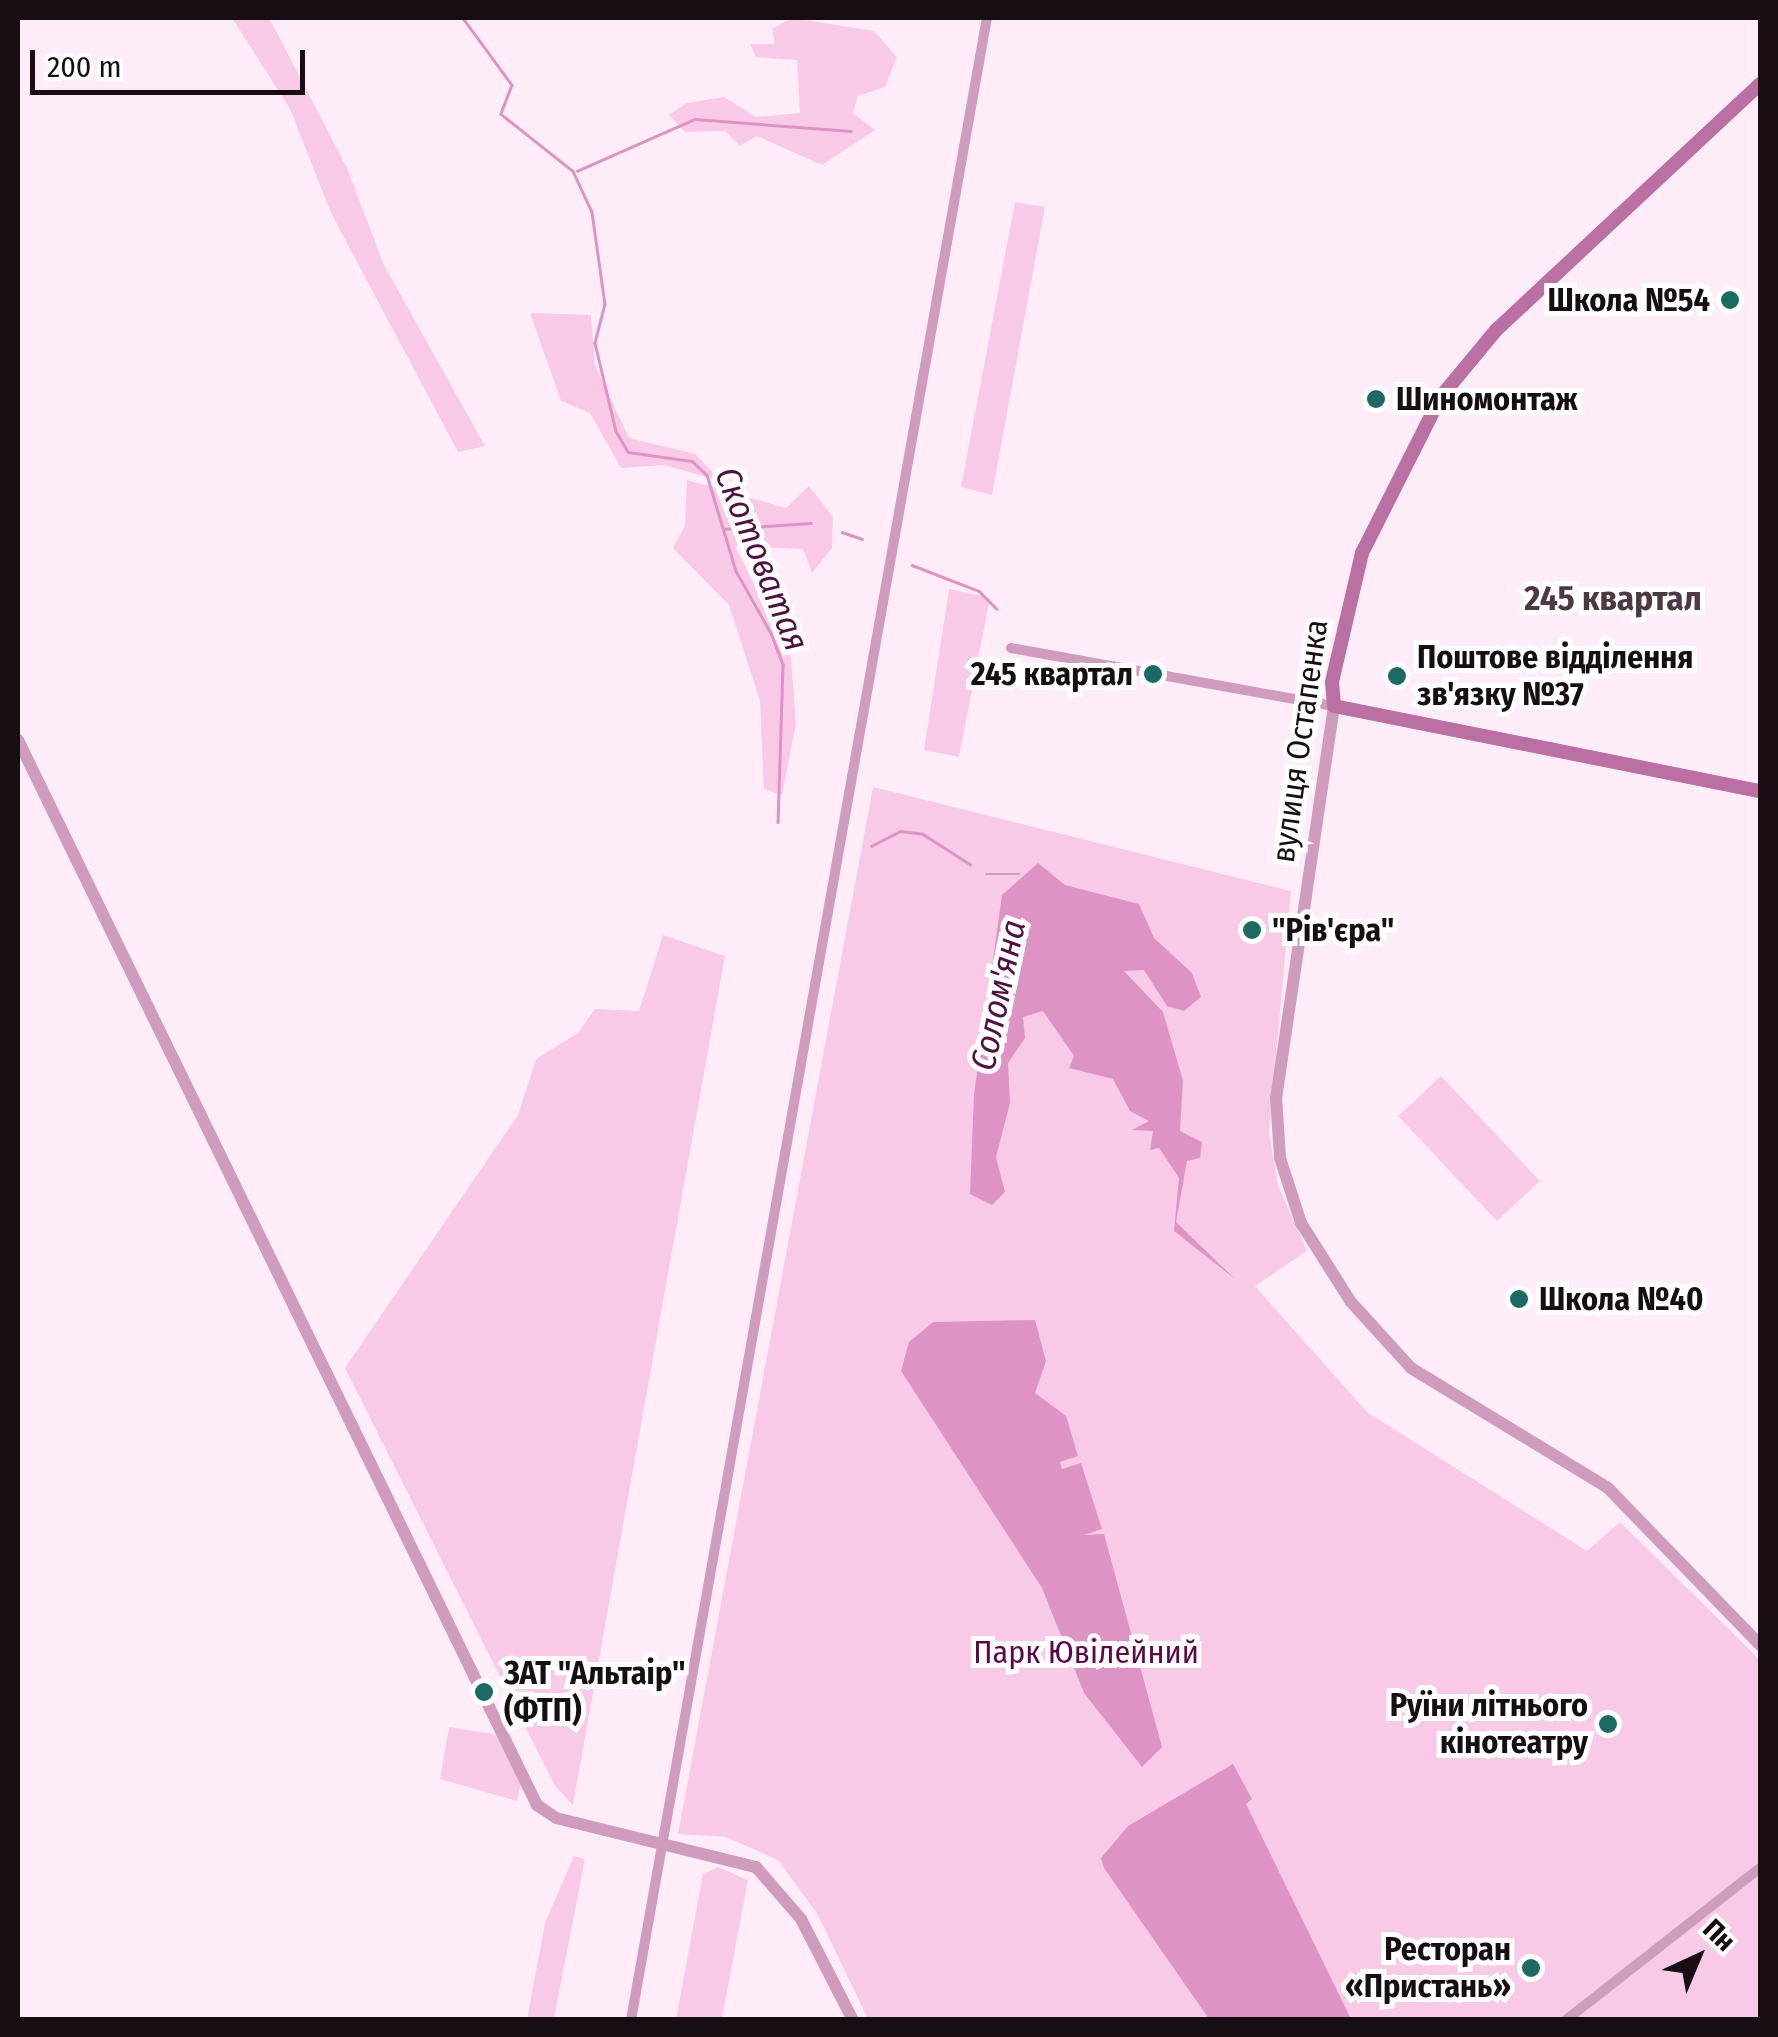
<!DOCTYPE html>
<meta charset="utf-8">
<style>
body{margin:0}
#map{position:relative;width:1778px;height:2037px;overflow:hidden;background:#feedf8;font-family:"Fira Sans Condensed",sans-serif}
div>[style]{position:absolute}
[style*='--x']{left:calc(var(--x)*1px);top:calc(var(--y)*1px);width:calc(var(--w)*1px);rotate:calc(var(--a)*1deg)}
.green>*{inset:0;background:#f8cae8}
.water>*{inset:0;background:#dd94c5}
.stream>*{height:2.5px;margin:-1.25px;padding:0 1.25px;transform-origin:1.25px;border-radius:1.25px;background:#dd94c5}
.minor>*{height:10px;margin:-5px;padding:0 5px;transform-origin:5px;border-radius:5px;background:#cf9cbd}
.tertiary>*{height:12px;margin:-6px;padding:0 6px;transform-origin:6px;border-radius:6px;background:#cf9cbd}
.secondary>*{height:14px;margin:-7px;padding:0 7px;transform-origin:7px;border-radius:7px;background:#ba70a3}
.dots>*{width:28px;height:28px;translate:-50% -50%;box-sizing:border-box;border:5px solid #fff;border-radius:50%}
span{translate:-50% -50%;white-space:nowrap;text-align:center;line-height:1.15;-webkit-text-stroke:10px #fff;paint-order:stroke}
.poi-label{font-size:32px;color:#170e14;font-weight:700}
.right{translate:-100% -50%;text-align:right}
.left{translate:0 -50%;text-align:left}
.street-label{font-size:32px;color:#170e14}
.park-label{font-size:32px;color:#5d044b}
.water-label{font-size:35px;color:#501041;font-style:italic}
.neighbourhood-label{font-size:35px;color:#4d3946;font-weight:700}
.frame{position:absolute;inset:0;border:20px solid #170e14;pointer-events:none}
.north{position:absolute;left:1648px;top:1907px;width:100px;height:100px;-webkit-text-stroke:8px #fff;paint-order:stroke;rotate:44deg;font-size:28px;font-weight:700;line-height:40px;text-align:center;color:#170e14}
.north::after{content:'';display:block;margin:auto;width:35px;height:45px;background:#170e14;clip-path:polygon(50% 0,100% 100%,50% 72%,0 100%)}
.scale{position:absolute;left:30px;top:50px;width:275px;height:45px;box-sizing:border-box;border:5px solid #170e14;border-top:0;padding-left:12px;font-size:30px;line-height:35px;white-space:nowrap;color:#170e14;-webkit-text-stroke:8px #fff;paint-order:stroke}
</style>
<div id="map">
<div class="green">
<div style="clip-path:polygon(232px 18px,268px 18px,274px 27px,347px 168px,384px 265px,485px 446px,458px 452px,331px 213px,290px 109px)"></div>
<div style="clip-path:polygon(792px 18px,874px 31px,897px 57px,885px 87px,858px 96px,853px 113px,875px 130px,822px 165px,757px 136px,740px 146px,725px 131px,685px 132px,669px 115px,687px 103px,724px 97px,756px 117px,800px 113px,797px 60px,756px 57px,750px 44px,775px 44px,772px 29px)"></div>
<div style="clip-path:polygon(1015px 202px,1045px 207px,992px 495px,961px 487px)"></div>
<div style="clip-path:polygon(530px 313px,591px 315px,595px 365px,629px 438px,696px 454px,720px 481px,664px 465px,621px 468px,590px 413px,561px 401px)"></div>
<div style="clip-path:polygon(687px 480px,786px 508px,809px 486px,833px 517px,832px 548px,812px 573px,803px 549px,735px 546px,791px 658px,796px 724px,782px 795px,764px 789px,760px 701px,729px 605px,673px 548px,685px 526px)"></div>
<div style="clip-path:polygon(949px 589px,990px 598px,959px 757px,924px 750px)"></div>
<div style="clip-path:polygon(873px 787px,1291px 891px,1269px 1133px,1278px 1185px,1307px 1251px,1255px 1286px,1367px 1412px,1587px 1551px,1620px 1522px,1760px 1660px,1760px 2019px,868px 2019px,818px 1915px,778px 1860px,726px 1837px,678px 1834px)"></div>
<div style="clip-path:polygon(663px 935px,725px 956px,573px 1805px,555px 1786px,345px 1368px,518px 1115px,536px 1059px,578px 1033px,595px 1009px,639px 1011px)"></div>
<div style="clip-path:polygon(1441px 1076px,1540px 1181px,1497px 1221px,1398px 1116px)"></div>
<div style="clip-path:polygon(449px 1727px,500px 1735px,522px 1779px,517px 1801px,440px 1779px)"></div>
<div style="clip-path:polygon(574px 1856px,585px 1859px,554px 2019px,527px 2019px,545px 1923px)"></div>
<div style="clip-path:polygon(718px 1867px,748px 1880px,722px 2019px,676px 2019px,703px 1874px)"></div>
</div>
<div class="water">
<div style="clip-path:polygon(1038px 863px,1065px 885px,1139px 904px,1154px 938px,1192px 973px,1201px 997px,1184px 1011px,1167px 1006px,1144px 970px,1124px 971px,1163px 1012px,1183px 1081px,1180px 1131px,1202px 1142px,1200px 1158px,1187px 1161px,1176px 1222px,1235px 1279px,1174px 1231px,1179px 1178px,1159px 1148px,1150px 1150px,1153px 1131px,1132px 1130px,1149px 1121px,1130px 1111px,1113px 1079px,1069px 1068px,1074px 1056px,1043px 1011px,1023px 1017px,1025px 1038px,1008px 1063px,1010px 1103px,996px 1157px,1005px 1192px,992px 1205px,970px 1194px,974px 1094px,1002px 895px)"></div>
<div style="clip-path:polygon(1035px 1320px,1046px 1361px,1035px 1393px,1066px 1416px,1078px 1456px,1060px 1462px,1062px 1469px,1081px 1463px,1102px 1529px,1084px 1535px,1104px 1534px,1162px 1747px,1142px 1767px,1084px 1693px,1042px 1588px,901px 1371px,909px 1342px,933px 1322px)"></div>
<div style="clip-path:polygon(1233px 1764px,1252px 1799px,1246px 1804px,1351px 2019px,1209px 2019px,1104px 1868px,1101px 1858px,1128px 1826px)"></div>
</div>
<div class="stream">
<div style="--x:463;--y:18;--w:83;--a:53.8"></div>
<div style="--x:512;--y:85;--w:31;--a:111"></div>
<div style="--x:501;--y:114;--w:92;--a:38.4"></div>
<div style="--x:573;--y:171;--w:45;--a:65.1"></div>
<div style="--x:592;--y:212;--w:93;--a:82"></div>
<div style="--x:605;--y:304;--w:40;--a:104.4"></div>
<div style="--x:595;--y:343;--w:90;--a:76.6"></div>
<div style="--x:616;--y:431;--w:24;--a:60"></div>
<div style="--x:628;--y:452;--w:65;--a:8"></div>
<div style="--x:692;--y:461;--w:21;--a:43"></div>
<div style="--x:707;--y:475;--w:100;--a:73.2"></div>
<div style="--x:736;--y:571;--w:71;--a:60.6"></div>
<div style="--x:771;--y:633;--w:34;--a:69"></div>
<div style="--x:783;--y:665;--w:157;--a:91.8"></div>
<div style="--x:577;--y:171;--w:129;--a:-23.8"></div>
<div style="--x:695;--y:119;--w:156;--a:4.4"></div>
<div style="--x:723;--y:529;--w:88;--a:-3.9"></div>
<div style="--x:842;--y:532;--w:21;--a:19"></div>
<div style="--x:912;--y:565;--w:72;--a:21.2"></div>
<div style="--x:979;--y:591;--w:25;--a:45"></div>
<div style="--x:871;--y:846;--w:33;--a:-27"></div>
<div style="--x:900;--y:831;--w:23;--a:7"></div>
<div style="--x:923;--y:834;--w:56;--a:32.6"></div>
<div style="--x:986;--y:874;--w:33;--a:0"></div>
</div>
<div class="minor">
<div style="--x:1011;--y:648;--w:328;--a:10.2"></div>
<div style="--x:631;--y:2020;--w:2033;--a:-79.92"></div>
<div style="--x:1566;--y:2020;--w:246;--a:-38.1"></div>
</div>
<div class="tertiary">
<div style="--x:1334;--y:706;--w:395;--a:98.4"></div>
<div style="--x:1276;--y:1097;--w:61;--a:86.2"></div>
<div style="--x:1280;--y:1158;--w:68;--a:72.1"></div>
<div style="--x:1301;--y:1223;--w:93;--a:57.7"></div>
<div style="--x:1351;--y:1302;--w:89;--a:47.7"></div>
<div style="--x:1411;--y:1368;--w:231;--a:31.3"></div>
<div style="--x:1608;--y:1488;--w:219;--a:45.9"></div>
<div style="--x:18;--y:740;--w:1185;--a:64.02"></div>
<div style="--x:537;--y:1805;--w:23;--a:34"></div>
<div style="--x:556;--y:1818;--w:206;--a:13.8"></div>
<div style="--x:756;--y:1867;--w:69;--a:49.1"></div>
<div style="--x:801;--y:1919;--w:114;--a:62.8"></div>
</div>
<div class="secondary">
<div style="--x:1760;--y:84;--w:359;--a:137"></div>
<div style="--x:1497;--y:329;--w:89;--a:129.6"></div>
<div style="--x:1440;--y:398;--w:174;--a:116.7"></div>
<div style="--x:1362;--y:553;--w:132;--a:103.1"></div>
<div style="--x:1332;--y:682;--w:24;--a:85"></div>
<div style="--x:1334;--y:706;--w:434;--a:11.3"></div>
</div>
<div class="dots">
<div style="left:1730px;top:300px;background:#1d6964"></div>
<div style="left:1376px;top:399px;background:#1d6964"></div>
<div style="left:1153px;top:674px;background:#1d6964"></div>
<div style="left:1397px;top:676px;background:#1d6964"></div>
<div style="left:1252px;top:930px;background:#1d6964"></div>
<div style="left:1519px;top:1299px;background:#1d6964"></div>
<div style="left:484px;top:1692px;background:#1d6964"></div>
<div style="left:1608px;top:1724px;background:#1d6964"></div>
<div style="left:1531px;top:1968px;background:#1d6964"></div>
</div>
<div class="poi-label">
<span class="right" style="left:1710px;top:300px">Школа №54</span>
<span class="left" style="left:1396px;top:399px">Шиномонтаж</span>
<span class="left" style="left:1417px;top:676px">Поштове відділення<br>зв'язку №37</span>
<span class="right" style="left:1133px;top:674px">245 квартал</span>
<span class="left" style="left:1272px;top:930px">"Рів'єра"</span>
<span class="left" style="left:1539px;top:1299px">Школа №40</span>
<span class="left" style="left:504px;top:1692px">ЗАТ "Альтаір"<br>(ФТП)</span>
<span class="right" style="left:1588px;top:1724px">Руїни літнього<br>кінотеатру</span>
<span class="right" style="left:1511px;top:1968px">Ресторан<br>«Пристань»</span>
</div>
<div class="street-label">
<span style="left:1300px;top:741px;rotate:-82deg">вулиця Остапенка</span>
</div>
<div class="park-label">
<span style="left:1086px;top:1652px">Парк Ювілейний</span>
</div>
<div class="water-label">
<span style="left:762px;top:559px;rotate:68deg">Скотоватая</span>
<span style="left:998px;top:995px;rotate:-78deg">Солом'яна</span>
</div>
<div class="neighbourhood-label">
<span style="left:1613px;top:598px">245 квартал</span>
</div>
<div class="frame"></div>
<div class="north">Пн</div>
<div class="scale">200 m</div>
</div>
